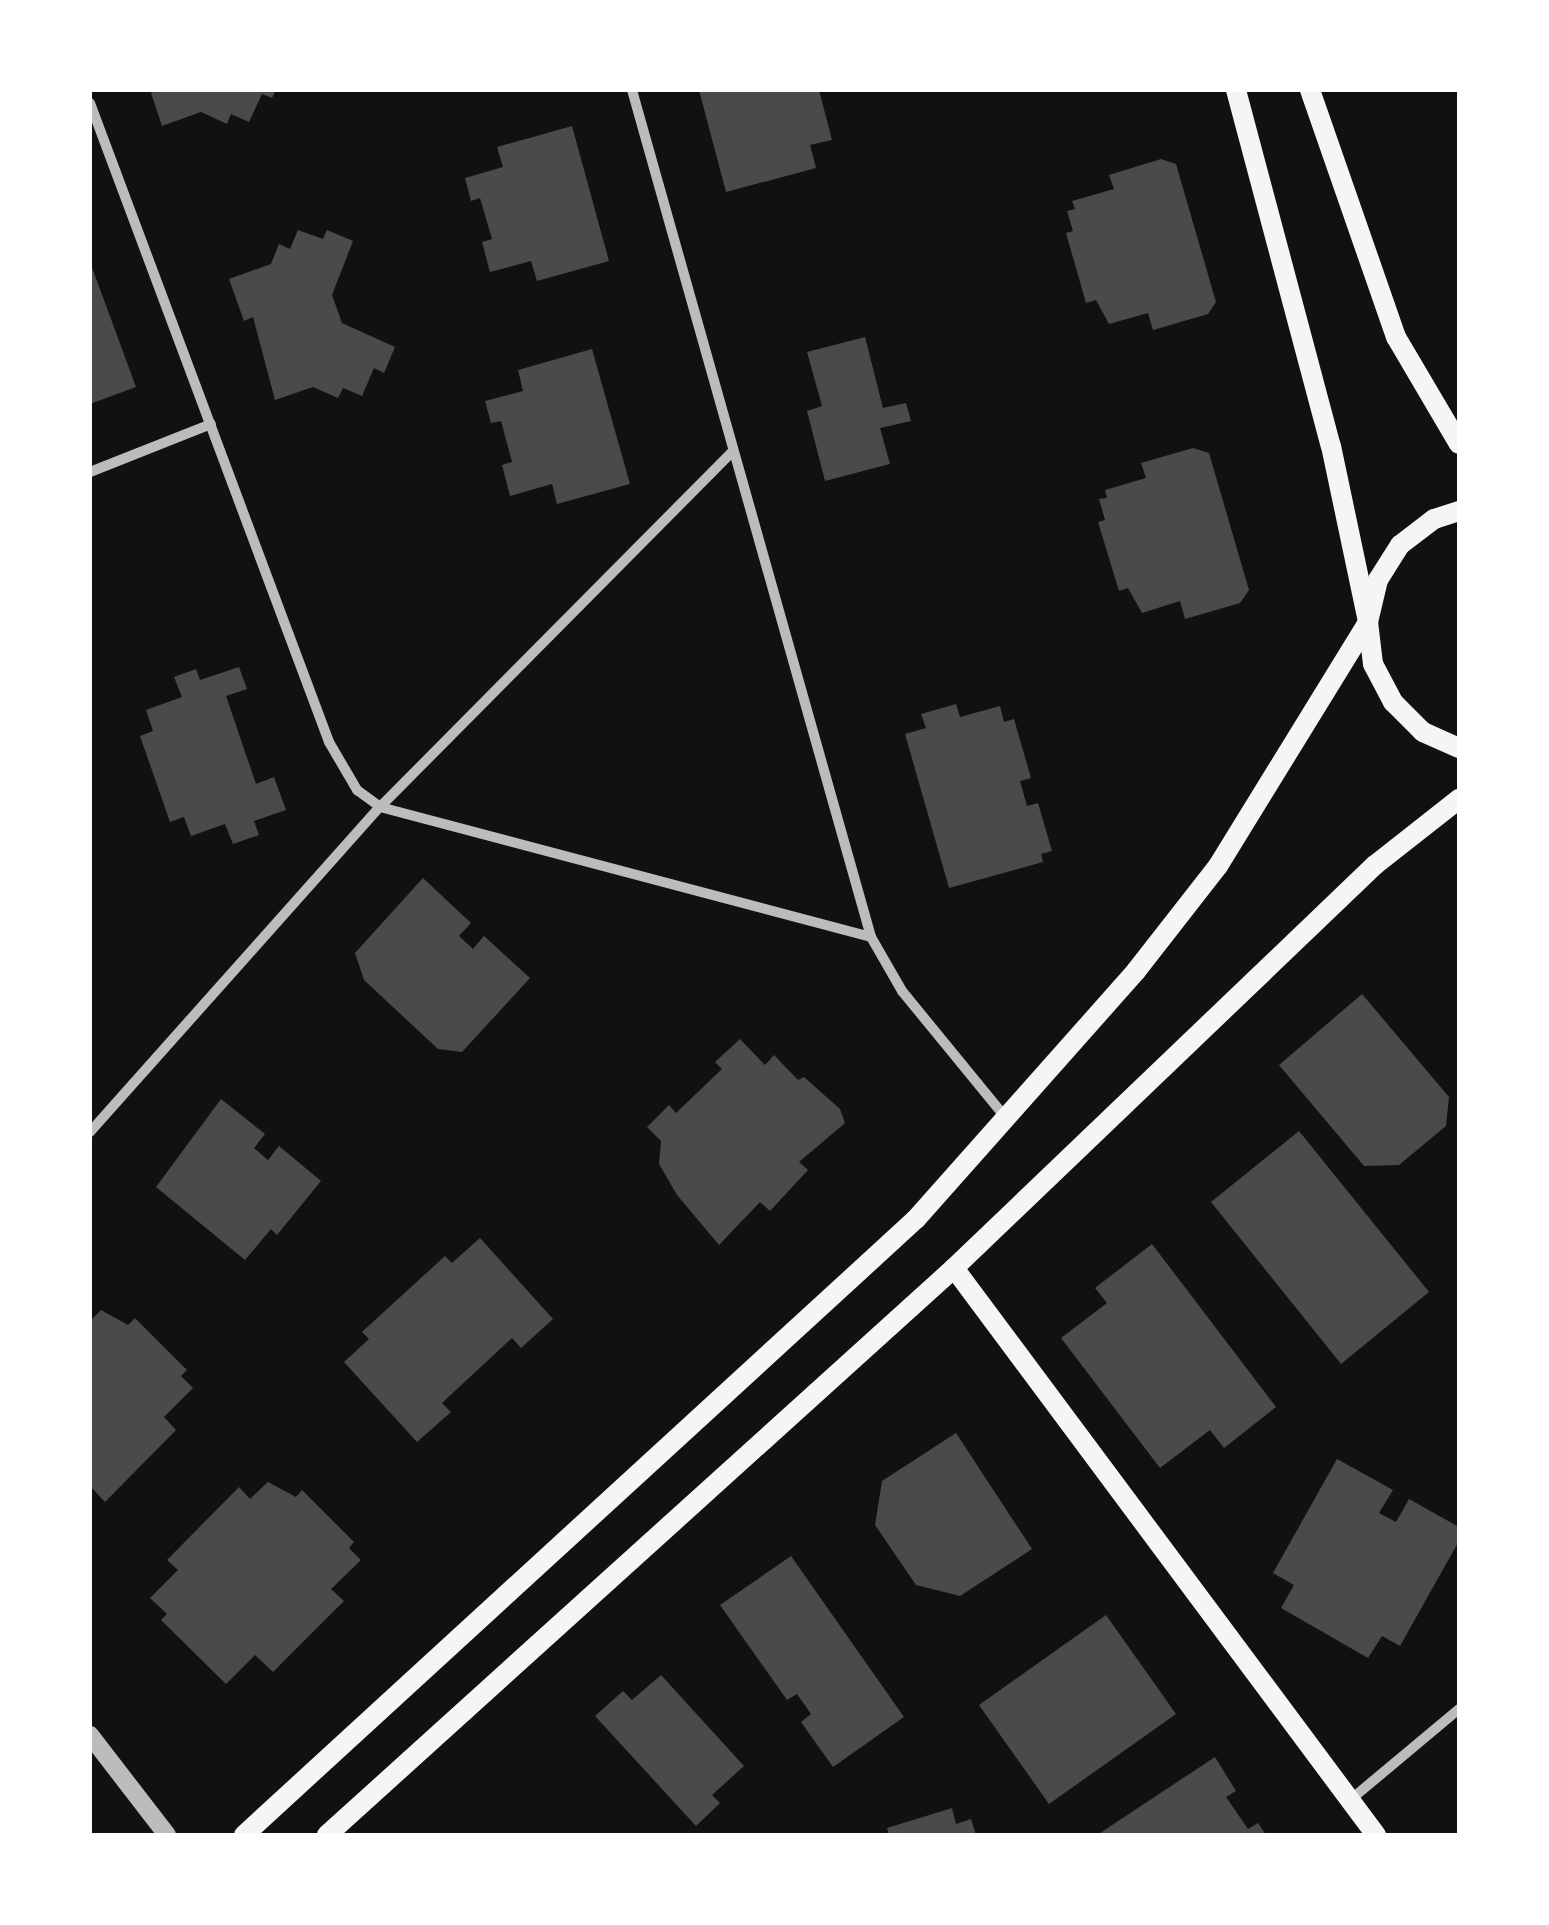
<!DOCTYPE html>
<style>
body{margin:0}
#map{position:relative;width:1549px;height:1925px;overflow:hidden;background:#111;font-family:Overpass,sans-serif}
div>[style]{position:absolute}
[style*='--x']{left:calc(var(--x)*1px);top:calc(var(--y)*1px);width:calc(var(--w)*1px);rotate:calc(var(--a)*1deg)}
.building>*{inset:0;background:#4a4a4a}
.minor>*{height:10px;margin:-5px;padding:0 5px;transform-origin:5px;border-radius:5px;background:#bcbcbc}
.tertiary>*{height:18px;margin:-9px;padding:0 9px;transform-origin:9px;border-radius:9px;background:#bcbcbc}
.secondary>*{height:20px;margin:-10px;padding:0 10px;transform-origin:10px;border-radius:10px;background:#f5f5f5}
span{translate:-50% -50%;white-space:nowrap;text-align:center;line-height:1.15;-webkit-text-stroke:10px #fff;paint-order:stroke}
.frame{position:absolute;inset:0;border:92px solid #fff;pointer-events:none}
</style>
<div id="map">
<div class="building">
<div style="clip-path:polygon(158px 90px,276px 90px,272px 98px,262px 94px,249px 122px,231px 114px,227px 124px,201px 112px,162px 126px,151px 93px)"></div>
<div style="clip-path:polygon(699px 90px,819px 90px,832px 140px,810px 145px,816px 168px,726px 192px)"></div>
<div style="clip-path:polygon(572px 126px,609px 261px,537px 281px,531px 261px,490px 272px,482px 242px,492px 239px,480px 198px,471px 201px,465px 178px,503px 167px,497px 147px)"></div>
<div style="clip-path:polygon(1161px 159px,1176px 164px,1216px 302px,1208px 314px,1153px 330px,1148px 313px,1109px 324px,1096px 300px,1086px 303px,1066px 233px,1073px 231px,1067px 211px,1075px 209px,1072px 201px,1114px 189px,1109px 175px)"></div>
<div style="clip-path:polygon(298px 230px,323px 239px,327px 230px,353px 241px,332px 295px,342px 323px,395px 347px,384px 373px,374px 368px,362px 396px,343px 388px,338px 398px,313px 387px,275px 400px,253px 317px,244px 321px,229px 279px,271px 264px,279px 244px,290px 249px)"></div>
<div style="clip-path:polygon(90px 262px,136px 387px,90px 404px)"></div>
<div style="clip-path:polygon(865px 337px,883px 408px,906px 403px,911px 421px,880px 428px,890px 464px,825px 481px,807px 411px,822px 406px,807px 352px)"></div>
<div style="clip-path:polygon(592px 349px,630px 484px,557px 504px,552px 484px,510px 496px,502px 465px,512px 462px,501px 421px,491px 423px,485px 401px,523px 391px,518px 370px)"></div>
<div style="clip-path:polygon(1193px 448px,1209px 453px,1249px 590px,1240px 603px,1185px 619px,1180px 601px,1142px 613px,1128px 588px,1119px 591px,1098px 522px,1105px 520px,1099px 499px,1107px 498px,1105px 490px,1146px 478px,1141px 463px)"></div>
<div style="clip-path:polygon(239px 667px,247px 689px,226px 696px,256px 784px,274px 777px,286px 810px,254px 821px,259px 835px,233px 844px,225px 824px,191px 836px,184px 817px,170px 822px,140px 736px,153px 731px,146px 710px,182px 697px,174px 677px,196px 669px,200px 680px)"></div>
<div style="clip-path:polygon(956px 704px,960px 717px,1000px 706px,1004px 722px,1014px 719px,1031px 778px,1020px 781px,1027px 806px,1038px 803px,1052px 851px,1041px 854px,1043px 862px,949px 888px,905px 734px,926px 728px,921px 714px)"></div>
<div style="clip-path:polygon(423px 878px,471px 923px,459px 936px,473px 949px,484px 936px,530px 978px,462px 1052px,438px 1049px,364px 980px,355px 953px)"></div>
<div style="clip-path:polygon(1362px 994px,1449px 1097px,1446px 1126px,1399px 1165px,1364px 1166px,1279px 1065px)"></div>
<div style="clip-path:polygon(740px 1039px,765px 1065px,774px 1055px,798px 1080px,804px 1077px,840px 1109px,845px 1123px,799px 1162px,808px 1170px,770px 1211px,760px 1202px,719px 1245px,677px 1195px,659px 1164px,661px 1141px,647px 1127px,669px 1105px,676px 1113px,722px 1069px,715px 1062px)"></div>
<div style="clip-path:polygon(221px 1099px,265px 1134px,254px 1148px,268px 1160px,279px 1146px,321px 1181px,277px 1235px,271px 1229px,245px 1260px,156px 1187px)"></div>
<div style="clip-path:polygon(1299px 1131px,1429px 1292px,1341px 1364px,1211px 1202px)"></div>
<div style="clip-path:polygon(480px 1238px,553px 1319px,521px 1348px,512px 1338px,442px 1403px,451px 1412px,417px 1442px,344px 1362px,369px 1339px,362px 1332px,445px 1256px,452px 1263px)"></div>
<div style="clip-path:polygon(1152px 1244px,1276px 1407px,1224px 1448px,1210px 1430px,1160px 1468px,1061px 1338px,1107px 1303px,1095px 1288px)"></div>
<div style="clip-path:polygon(101px 1310px,128px 1325px,135px 1318px,187px 1370px,181px 1376px,193px 1388px,164px 1417px,176px 1430px,105px 1502px,90px 1486px,90px 1321px)"></div>
<div style="clip-path:polygon(956px 1433px,1032px 1549px,960px 1596px,916px 1585px,875px 1525px,882px 1481px)"></div>
<div style="clip-path:polygon(1337px 1459px,1393px 1490px,1379px 1513px,1396px 1522px,1409px 1499px,1459px 1527px,1459px 1541px,1400px 1646px,1382px 1636px,1368px 1658px,1281px 1608px,1294px 1585px,1273px 1573px)"></div>
<div style="clip-path:polygon(268px 1482px,296px 1497px,302px 1490px,354px 1542px,349px 1548px,361px 1560px,331px 1589px,344px 1601px,273px 1672px,255px 1655px,226px 1684px,161px 1620px,167px 1614px,150px 1598px,178px 1570px,167px 1560px,239px 1487px,250px 1499px)"></div>
<div style="clip-path:polygon(791px 1556px,904px 1717px,833px 1767px,801px 1722px,811px 1714px,797px 1694px,787px 1700px,720px 1605px)"></div>
<div style="clip-path:polygon(1106px 1615px,1176px 1714px,1049px 1804px,979px 1705px)"></div>
<div style="clip-path:polygon(661px 1675px,744px 1766px,712px 1795px,720px 1803px,696px 1826px,595px 1716px,623px 1691px,632px 1700px)"></div>
<div style="clip-path:polygon(1215px 1757px,1236px 1791px,1226px 1797px,1248px 1829px,1258px 1823px,1266px 1835px,1097px 1835px)"></div>
<div style="clip-path:polygon(952px 1808px,956px 1824px,971px 1819px,976px 1835px,889px 1835px,887px 1828px)"></div>
</div>
<div class="minor">
<div style="--x:632;--y:90;--w:880;--a:74.24"></div>
<div style="--x:871;--y:937;--w:62;--a:60.1"></div>
<div style="--x:902;--y:991;--w:163;--a:50.7"></div>
<div style="--x:90;--y:103;--w:682;--a:69.49"></div>
<div style="--x:329;--y:742;--w:56;--a:59.7"></div>
<div style="--x:357;--y:790;--w:29;--a:36"></div>
<div style="--x:380;--y:807;--w:508;--a:14.83"></div>
<div style="--x:90;--y:472;--w:130;--a:-21.6"></div>
<div style="--x:90;--y:1132;--w:436;--a:-48.3"></div>
<div style="--x:380;--y:807;--w:501;--a:-45.24"></div>
<div style="--x:1349;--y:1801;--w:143;--a:-39.9"></div>
</div>
<div class="tertiary">
<div style="--x:90;--y:1735;--w:126;--a:52.4"></div>
</div>
<div class="secondary">
<div style="--x:1236;--y:90;--w:368;--a:75.1"></div>
<div style="--x:1331;--y:446;--w:180;--a:78.1"></div>
<div style="--x:1310;--y:90;--w:262;--a:70.8"></div>
<div style="--x:1396;--y:337;--w:124;--a:59.5"></div>
<div style="--x:1459;--y:511;--w:26;--a:162"></div>
<div style="--x:1434;--y:519;--w:43;--a:142.6"></div>
<div style="--x:1400;--y:545;--w:41;--a:122.2"></div>
<div style="--x:1378;--y:580;--w:43;--a:103.4"></div>
<div style="--x:1368;--y:622;--w:42;--a:83.2"></div>
<div style="--x:1373;--y:664;--w:43;--a:62.2"></div>
<div style="--x:1393;--y:702;--w:42;--a:45"></div>
<div style="--x:1423;--y:732;--w:39;--a:24"></div>
<div style="--x:954;--y:1268;--w:707;--a:53.34"></div>
<div style="--x:244;--y:1835;--w:912;--a:-42.51"></div>
<div style="--x:916;--y:1219;--w:332;--a:-48.4"></div>
<div style="--x:1136;--y:971;--w:133;--a:-52"></div>
<div style="--x:1218;--y:866;--w:286;--a:-58.4"></div>
<div style="--x:327;--y:1835;--w:845;--a:-42.12"></div>
<div style="--x:954;--y:1268;--w:583;--a:-43.75"></div>
<div style="--x:1375;--y:865;--w:107;--a:-38.2"></div>
</div>
<div class="frame"></div>
</div>
